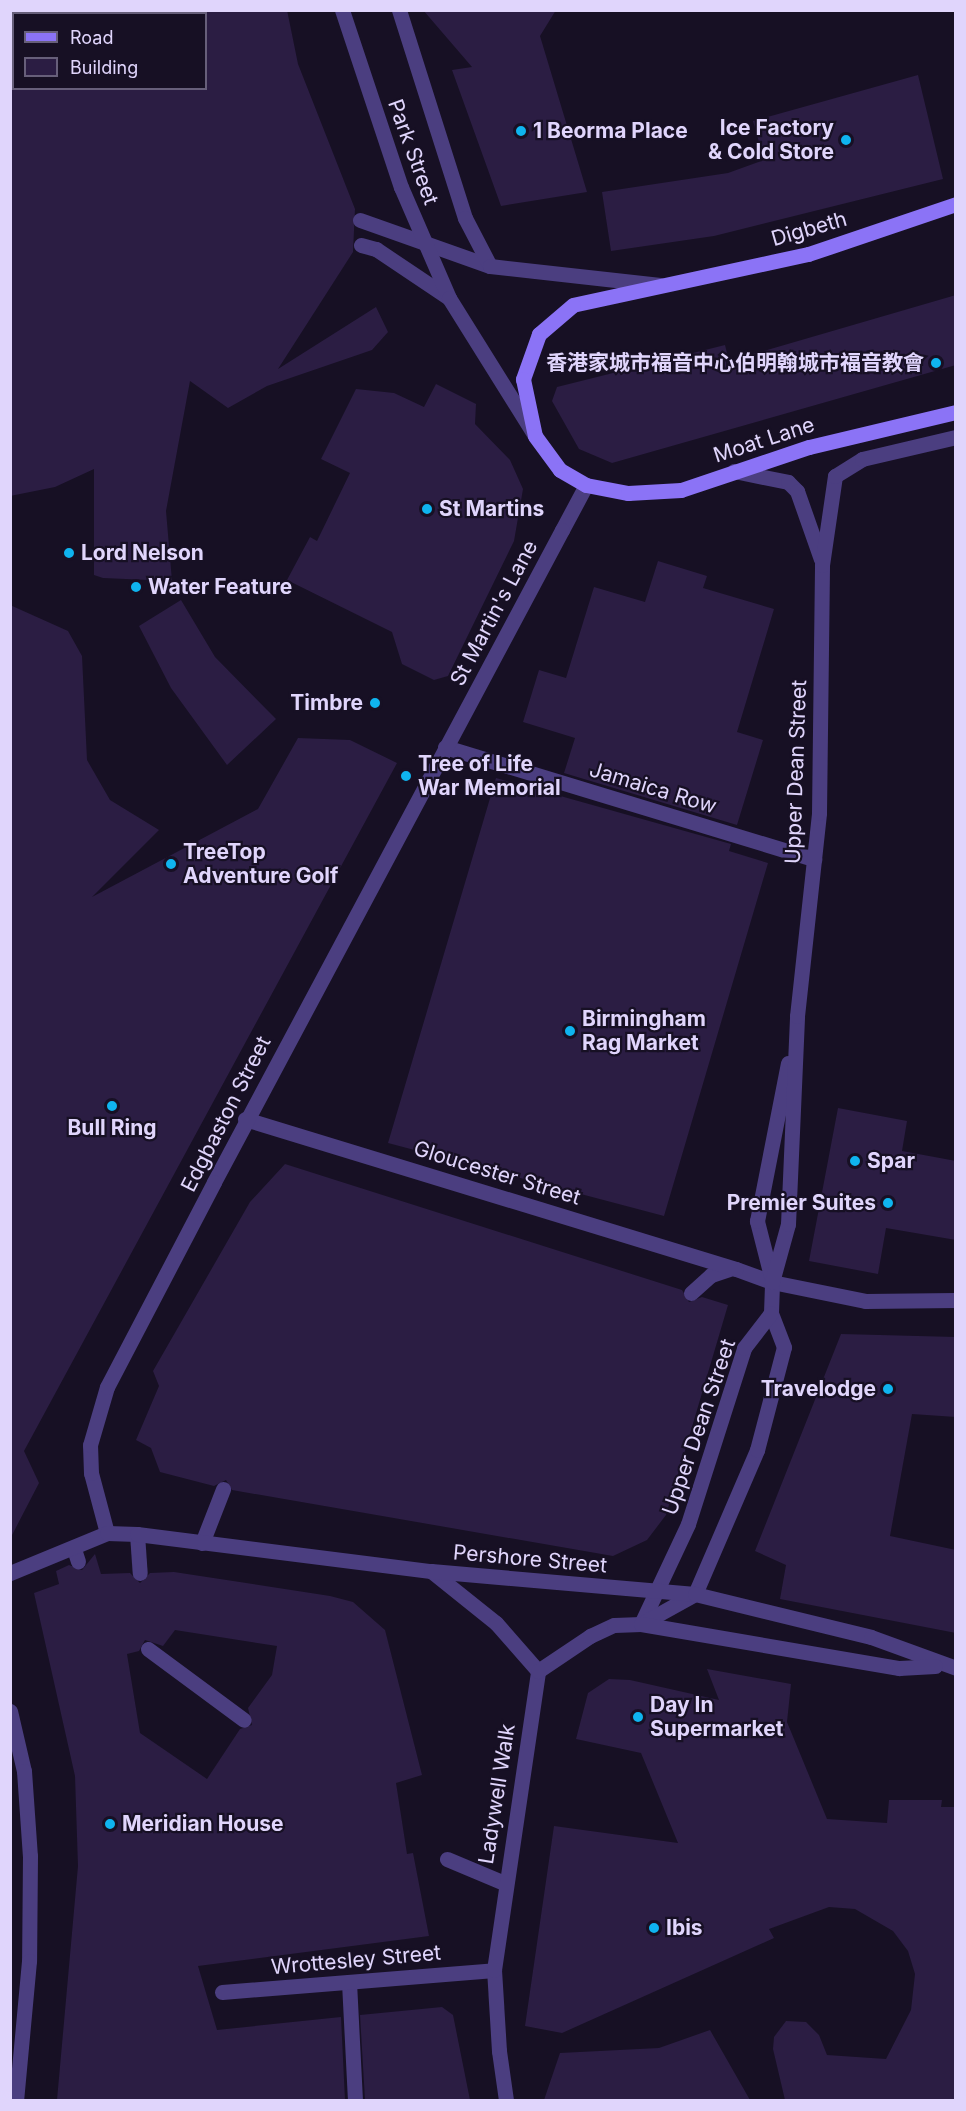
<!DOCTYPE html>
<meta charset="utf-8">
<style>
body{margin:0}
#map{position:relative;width:966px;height:2111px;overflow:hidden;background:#171024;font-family:Inter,"Noto Sans SC",sans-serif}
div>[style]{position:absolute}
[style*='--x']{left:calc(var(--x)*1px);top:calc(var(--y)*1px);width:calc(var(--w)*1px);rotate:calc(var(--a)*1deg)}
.building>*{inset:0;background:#2b1d43}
.service>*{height:15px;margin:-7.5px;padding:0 7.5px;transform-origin:7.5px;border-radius:7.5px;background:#4b3e80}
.pedestrian>*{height:15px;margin:-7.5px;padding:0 7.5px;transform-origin:7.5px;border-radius:7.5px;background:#4b3e80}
.minor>*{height:15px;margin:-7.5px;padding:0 7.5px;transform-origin:7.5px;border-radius:7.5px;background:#4b3e80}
.tertiary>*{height:15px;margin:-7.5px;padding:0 7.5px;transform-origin:7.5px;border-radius:7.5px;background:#4b3e80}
.secondary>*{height:15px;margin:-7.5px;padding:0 7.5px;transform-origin:7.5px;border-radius:7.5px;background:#8b73f6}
.dots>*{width:16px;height:16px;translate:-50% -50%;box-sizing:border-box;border:3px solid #171024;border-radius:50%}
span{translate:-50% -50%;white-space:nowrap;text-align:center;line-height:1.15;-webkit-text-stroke:4.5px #171024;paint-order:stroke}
.poi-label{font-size:21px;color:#e0d5fc;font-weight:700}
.right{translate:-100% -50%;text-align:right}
.left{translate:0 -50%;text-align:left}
.street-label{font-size:21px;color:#e0d5fc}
.frame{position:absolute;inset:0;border:12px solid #e0d5fc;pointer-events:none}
.legend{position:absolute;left:12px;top:12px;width:195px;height:78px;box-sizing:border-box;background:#171024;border:2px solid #675f7a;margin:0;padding:8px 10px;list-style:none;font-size:18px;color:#e0d5fc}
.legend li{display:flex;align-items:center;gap:12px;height:30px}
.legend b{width:30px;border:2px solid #675f7a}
</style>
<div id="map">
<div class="building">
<div style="clip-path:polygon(206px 10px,287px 10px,298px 64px,355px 209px,353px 252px,278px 369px,376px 307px,388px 332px,372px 350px,267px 386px,228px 408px,190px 381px,166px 511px,172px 581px,103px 578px,94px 575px,94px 469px,55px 487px,10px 496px,10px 88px,206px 88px)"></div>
<div style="clip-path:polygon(423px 10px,556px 10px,540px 36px,587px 192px,501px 206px,452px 70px,472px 67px)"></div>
<div style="clip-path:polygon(918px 75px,943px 179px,714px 236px,611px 251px,602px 192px,728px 173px,764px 160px,753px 121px)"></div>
<div style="clip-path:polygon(956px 295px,956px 365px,612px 463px,579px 449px,552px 401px,557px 387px,725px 345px,729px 361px)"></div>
<div style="clip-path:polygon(436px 384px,476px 404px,475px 424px,510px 460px,523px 489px,514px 541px,448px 676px,434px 680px,402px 664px,392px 632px,287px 580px,310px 537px,317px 541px,350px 473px,321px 459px,356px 389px,394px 393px,424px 407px)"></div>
<div style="clip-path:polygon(658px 561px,707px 576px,703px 588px,774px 609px,737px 732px,763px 740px,737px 825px,564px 773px,575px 738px,523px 722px,539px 670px,566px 678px,594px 587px,645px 602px)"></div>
<div style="clip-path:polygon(181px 600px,215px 657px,276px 719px,227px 765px,171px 688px,139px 626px)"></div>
<div style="clip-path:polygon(10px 605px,68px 631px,82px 656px,87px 760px,110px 800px,159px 830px,92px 897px,258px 809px,298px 738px,350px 740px,397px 763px,24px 1451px,39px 1483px,10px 1539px)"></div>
<div style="clip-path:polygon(496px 778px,731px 844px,729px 851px,768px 863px,664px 1216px,388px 1143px)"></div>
<div style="clip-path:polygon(838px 1108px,907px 1121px,902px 1151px,956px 1161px,956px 1240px,886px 1228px,878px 1274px,809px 1261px)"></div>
<div style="clip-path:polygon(285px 1164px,682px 1290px,689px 1302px,702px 1297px,728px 1305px,666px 1515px,647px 1540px,613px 1556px,232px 1490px,226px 1480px,214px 1486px,160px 1472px,151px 1448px,136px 1440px,159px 1386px,153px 1371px,250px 1202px)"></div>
<div style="clip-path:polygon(841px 1334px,956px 1337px,956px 1417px,912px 1414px,890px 1536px,956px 1550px,956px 1633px,780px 1599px,786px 1565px,755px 1551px)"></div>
<div style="clip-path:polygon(evenodd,95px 1554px,101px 1574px,130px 1573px,140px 1583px,150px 1573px,174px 1572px,330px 1596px,353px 1602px,385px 1630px,422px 1775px,396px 1783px,407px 1854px,413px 1853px,429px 1936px,198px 1966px,217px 2030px,341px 2017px,345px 2100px,57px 2100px,78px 1866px,75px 1776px,34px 1593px,59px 1584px,56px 1571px,69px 1565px,82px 1570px,95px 1554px,175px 1630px,277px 1646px,272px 1675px,248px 1708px,252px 1725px,240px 1729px,207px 1779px,140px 1733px,127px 1654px,139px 1651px,145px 1640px,163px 1646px,175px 1630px)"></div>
<div style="clip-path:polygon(707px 1669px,791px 1684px,787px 1722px,827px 1819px,887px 1823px,889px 1800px,942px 1800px,941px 1807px,956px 1807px,956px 2100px,785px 2100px,773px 2049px,774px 2037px,786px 2021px,806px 2022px,819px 2035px,827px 2055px,886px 2059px,911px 2010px,915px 1974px,908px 1951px,893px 1931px,855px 1909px,829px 1907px,769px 1929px,774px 1938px,562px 2033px,525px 2026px,554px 1826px,678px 1843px,641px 1753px,576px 1739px,588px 1693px,609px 1679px,630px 1680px,719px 1700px)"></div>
<div style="clip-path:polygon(442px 2007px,453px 2015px,470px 2100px,365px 2100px,360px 2015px)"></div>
<div style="clip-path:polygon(710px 2030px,750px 2100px,544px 2100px,560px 2053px,659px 2048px)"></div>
</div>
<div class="service">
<div style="--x:360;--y:220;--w:138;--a:19.5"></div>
<div style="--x:361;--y:245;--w:16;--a:15"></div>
<div style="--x:376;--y:249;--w:88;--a:33.9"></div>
<div style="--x:562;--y:530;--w:51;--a:-61.9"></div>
<div style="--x:736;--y:1269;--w:38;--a:20"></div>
<div style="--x:691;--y:1293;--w:27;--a:-42"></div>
<div style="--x:711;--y:1275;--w:22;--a:-18"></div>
<div style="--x:137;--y:1534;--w:39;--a:86"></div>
<div style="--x:202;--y:1543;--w:58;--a:-68.7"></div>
<div style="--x:74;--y:1549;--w:13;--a:72"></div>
<div style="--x:148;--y:1649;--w:119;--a:36.5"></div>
<div style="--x:447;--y:1859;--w:62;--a:22.8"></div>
<div style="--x:349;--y:1982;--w:118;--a:87.1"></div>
</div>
<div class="pedestrian">
<div style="--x:445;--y:747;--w:386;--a:16.9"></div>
<div style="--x:245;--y:1119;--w:513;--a:16.99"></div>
<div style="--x:214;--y:1182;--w:739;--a:-61.91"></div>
<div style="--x:499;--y:2051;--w:49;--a:81.9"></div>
</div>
<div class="minor">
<div style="--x:342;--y:10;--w:187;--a:71.6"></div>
<div style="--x:401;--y:187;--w:121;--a:66.6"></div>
<div style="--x:449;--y:298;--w:160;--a:58"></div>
<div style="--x:399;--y:10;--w:218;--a:72.4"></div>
<div style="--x:465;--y:218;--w:54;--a:62.5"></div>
<div style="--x:490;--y:266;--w:171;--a:6.4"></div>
<div style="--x:772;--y:1280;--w:61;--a:-104.3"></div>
<div style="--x:757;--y:1221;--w:161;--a:-78.9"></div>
<div style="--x:772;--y:1282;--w:95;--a:11.5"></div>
<div style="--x:865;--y:1301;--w:91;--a:-0.6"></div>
<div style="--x:107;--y:1533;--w:62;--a:-104.9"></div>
<div style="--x:91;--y:1473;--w:28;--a:-92"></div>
<div style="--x:90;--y:1445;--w:60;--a:-73.7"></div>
<div style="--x:107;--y:1387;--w:231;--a:-62.4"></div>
<div style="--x:695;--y:1594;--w:157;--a:-66.7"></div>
<div style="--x:757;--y:1450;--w:106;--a:-75.3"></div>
<div style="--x:784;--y:1347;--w:36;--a:-111"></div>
<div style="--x:771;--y:1313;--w:31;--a:-88"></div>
<div style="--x:772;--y:1282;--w:60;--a:-74.6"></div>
<div style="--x:788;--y:1224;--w:208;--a:-87.5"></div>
<div style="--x:797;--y:1016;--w:204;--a:-83.8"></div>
<div style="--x:819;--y:813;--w:248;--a:-89.3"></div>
<div style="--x:641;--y:1624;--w:110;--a:-64.8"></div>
<div style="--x:688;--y:1524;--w:185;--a:-72.3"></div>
<div style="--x:744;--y:1348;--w:44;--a:-52.4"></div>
<div style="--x:222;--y:1992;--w:273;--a:-4.6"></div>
<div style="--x:499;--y:2051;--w:81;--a:-93.5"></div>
<div style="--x:494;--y:1970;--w:302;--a:-81.6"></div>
</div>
<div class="tertiary">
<div style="--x:734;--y:471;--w:55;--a:11.5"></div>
<div style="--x:788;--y:482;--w:13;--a:45"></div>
<div style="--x:797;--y:491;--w:72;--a:70.6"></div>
<div style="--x:822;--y:565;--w:90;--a:-81.7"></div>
<div style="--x:835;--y:476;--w:32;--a:-32"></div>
<div style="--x:862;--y:459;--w:97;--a:-13.2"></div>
<div style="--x:431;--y:1571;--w:83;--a:38.7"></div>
<div style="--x:496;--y:1623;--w:64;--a:48.8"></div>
<div style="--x:538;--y:1671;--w:63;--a:-33.9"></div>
<div style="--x:590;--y:1636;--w:26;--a:-25"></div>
<div style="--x:614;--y:1625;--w:27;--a:-2"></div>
<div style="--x:641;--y:1624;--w:62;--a:-29.1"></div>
<div style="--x:10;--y:1573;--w:105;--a:-22.4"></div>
<div style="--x:107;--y:1533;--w:30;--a:2"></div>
<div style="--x:137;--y:1534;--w:296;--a:7.2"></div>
<div style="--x:431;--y:1571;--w:265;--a:5"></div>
<div style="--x:695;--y:1594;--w:181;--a:13.7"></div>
<div style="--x:871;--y:1637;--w:90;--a:20"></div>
<div style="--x:641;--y:1624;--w:262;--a:9.7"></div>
<div style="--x:899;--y:1668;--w:36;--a:-3"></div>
<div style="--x:10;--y:1711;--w:62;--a:76.9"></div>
<div style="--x:24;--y:1771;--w:85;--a:86"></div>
<div style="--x:30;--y:1856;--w:105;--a:90.5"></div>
<div style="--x:29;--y:1961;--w:140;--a:95.3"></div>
</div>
<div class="secondary">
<div style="--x:956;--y:204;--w:156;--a:161.3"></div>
<div style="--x:808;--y:254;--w:240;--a:167.8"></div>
<div style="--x:573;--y:305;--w:45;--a:139.5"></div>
<div style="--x:539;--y:334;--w:48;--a:109.6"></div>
<div style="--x:523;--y:379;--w:58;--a:78.1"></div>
<div style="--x:535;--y:436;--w:42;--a:53.7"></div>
<div style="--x:560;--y:470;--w:30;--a:30"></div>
<div style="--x:586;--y:485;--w:43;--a:10.8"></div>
<div style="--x:628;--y:493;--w:53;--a:-3.2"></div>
<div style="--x:681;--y:490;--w:135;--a:-18.6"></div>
<div style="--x:809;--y:447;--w:151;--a:-13.4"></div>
</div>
<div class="dots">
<div style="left:521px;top:131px;background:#0fb4ef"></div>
<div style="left:846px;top:140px;background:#0fb4ef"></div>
<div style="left:936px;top:363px;background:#0fb4ef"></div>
<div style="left:427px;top:509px;background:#0fb4ef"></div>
<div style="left:69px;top:553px;background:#0fb4ef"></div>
<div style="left:136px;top:587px;background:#0fb4ef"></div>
<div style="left:375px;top:703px;background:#0fb4ef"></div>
<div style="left:406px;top:776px;background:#0fb4ef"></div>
<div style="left:171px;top:864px;background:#0fb4ef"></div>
<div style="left:570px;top:1031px;background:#0fb4ef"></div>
<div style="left:112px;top:1106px;background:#0fb4ef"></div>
<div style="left:855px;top:1161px;background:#0fb4ef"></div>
<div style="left:888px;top:1203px;background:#0fb4ef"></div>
<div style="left:888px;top:1389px;background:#0fb4ef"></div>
<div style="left:638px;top:1717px;background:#0fb4ef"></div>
<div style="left:110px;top:1824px;background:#0fb4ef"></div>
<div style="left:654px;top:1928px;background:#0fb4ef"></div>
</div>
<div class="poi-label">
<span class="right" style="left:834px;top:140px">Ice Factory<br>&amp; Cold Store</span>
<span class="left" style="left:533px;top:131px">1 Beorma Place</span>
<span class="right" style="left:924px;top:363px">香港家城市福音中心伯明翰城市福音教會</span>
<span class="left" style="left:439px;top:509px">St Martins</span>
<span class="left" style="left:81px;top:553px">Lord Nelson</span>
<span class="left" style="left:148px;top:587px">Water Feature</span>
<span class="right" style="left:363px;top:703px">Timbre</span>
<span class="left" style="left:418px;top:776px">Tree of Life<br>War Memorial</span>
<span class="left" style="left:183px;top:864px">TreeTop<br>Adventure Golf</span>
<span class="left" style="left:582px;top:1031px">Birmingham<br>Rag Market</span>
<span style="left:112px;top:1128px">Bull Ring</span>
<span class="left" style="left:867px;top:1161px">Spar</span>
<span class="right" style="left:876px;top:1203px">Premier Suites</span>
<span class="right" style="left:876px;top:1389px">Travelodge</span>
<span class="left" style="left:650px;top:1717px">Day In<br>Supermarket</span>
<span class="left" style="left:122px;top:1824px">Meridian House</span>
<span class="left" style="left:666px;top:1928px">Ibis</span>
</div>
<div class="street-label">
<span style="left:413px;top:152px;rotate:70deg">Park Street</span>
<span style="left:809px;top:229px;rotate:-16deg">Digbeth</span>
<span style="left:764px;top:440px;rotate:-18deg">Moat Lane</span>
<span style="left:494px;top:613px;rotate:-62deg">St Martin's Lane</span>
<span style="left:796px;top:772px;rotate:-88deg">Upper Dean Street</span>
<span style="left:653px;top:788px;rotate:17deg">Jamaica Row</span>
<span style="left:226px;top:1114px;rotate:-63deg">Edgbaston Street</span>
<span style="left:497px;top:1173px;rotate:17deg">Gloucester Street</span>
<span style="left:699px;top:1427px;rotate:-71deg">Upper Dean Street</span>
<span style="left:530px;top:1559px;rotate:5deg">Pershore Street</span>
<span style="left:497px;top:1794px;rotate:-81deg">Ladywell Walk</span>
<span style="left:356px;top:1960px;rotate:-5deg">Wrottesley Street</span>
</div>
<div class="frame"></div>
<ul class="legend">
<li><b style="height:8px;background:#8b73f6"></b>Road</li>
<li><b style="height:16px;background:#2b1d43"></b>Building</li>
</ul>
</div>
